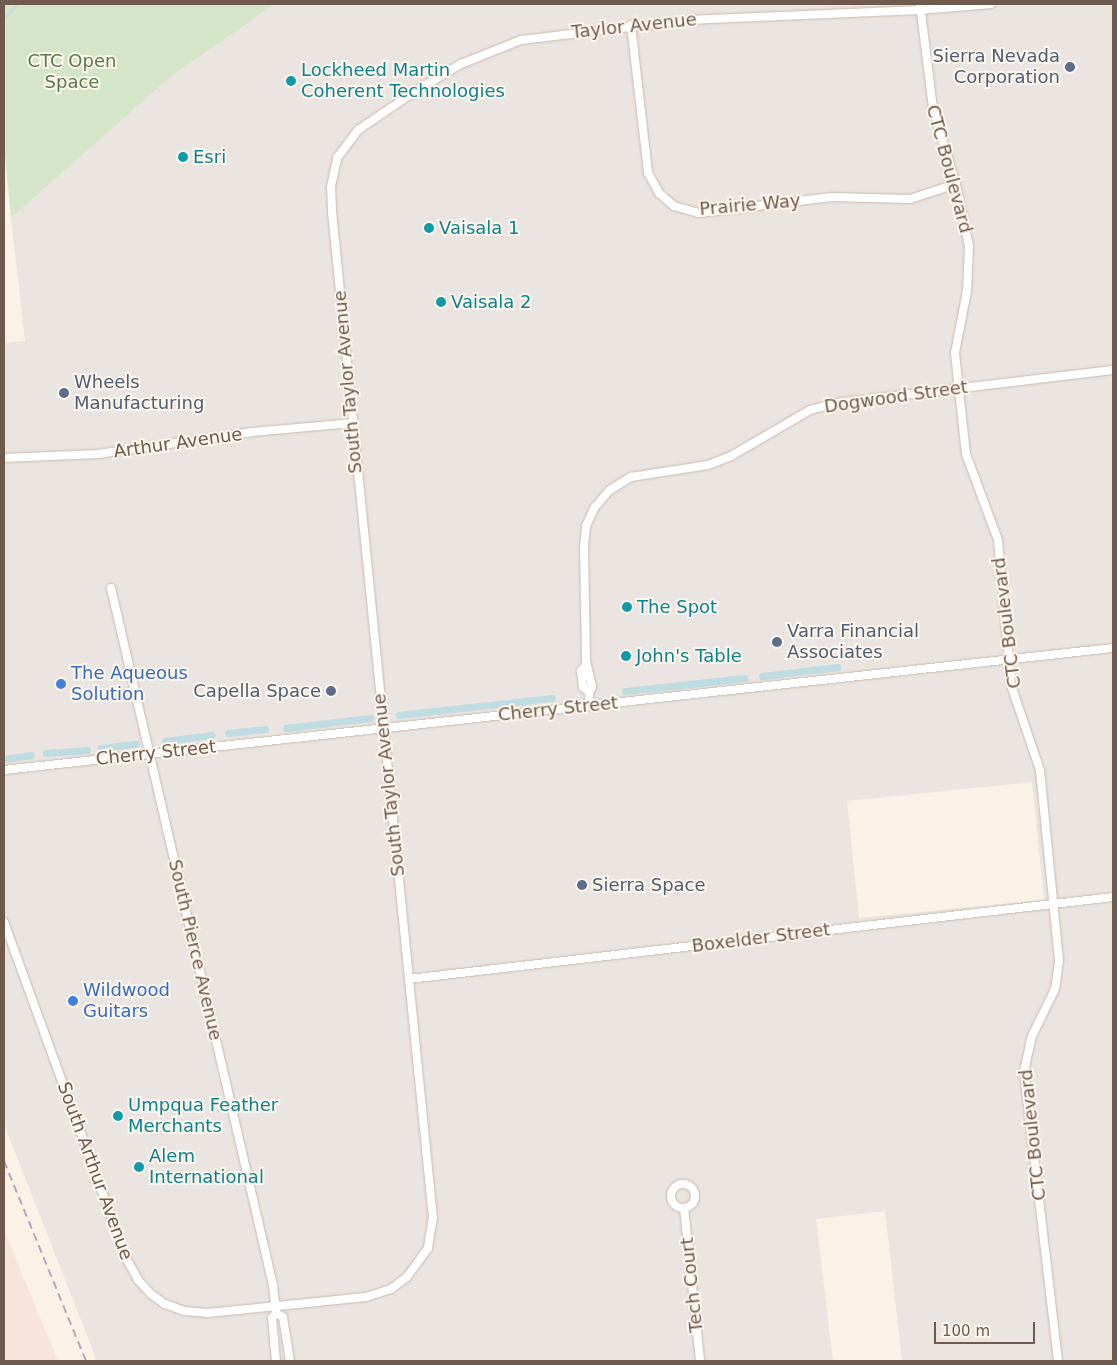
<!DOCTYPE html>
<style>
body{margin:0}
#map{position:relative;width:1117px;height:1365px;overflow:hidden;background:#faf2e7;font-family:"DejaVu Sans",sans-serif}
div>[style]{position:absolute}
[style*='--x']{left:calc(var(--x)*1px);top:calc(var(--y)*1px);width:calc(var(--w)*1px);rotate:calc(var(--a)*1deg)}
.commercial>*{inset:0;background:#f9e4dc}
.industrial>*{inset:0;background:#eae5e0}
.green>*{inset:0;background:#d4e6c7}
.stream>*{height:2px;margin:-1px;padding:0 1px;transform-origin:1px;border-radius:1px;background:#bedce1}
.canal>*{height:7px;margin:-3.5px;padding:0 3.5px;transform-origin:3.5px;border-radius:3.5px;background:#bedce1}
.roads{filter:drop-shadow(0 0 1px #cabaae) drop-shadow(0 0 1px #cabaae)}
.street>*{height:8px;margin:-4px;padding:0 4px;transform-origin:4px;border-radius:4px;background:#fff}
.street>.ring{margin:-4px;padding:0;box-sizing:content-box;background:none;border:8px solid #fff;border-radius:50%}
.rail>*{height:2px;margin-top:-1px;transform-origin:0;background:repeating-linear-gradient(90deg,#b5a7c2 0 8px,transparent 0 13px)}
.dots>*{width:14px;height:14px;translate:-50% -50%;box-sizing:border-box;border:2px solid #fdf6ed;border-radius:50%}
span{translate:-50% -50%;white-space:nowrap;text-align:center;line-height:1.15;-webkit-text-stroke:4px #fdf6ed;paint-order:stroke}
.street-label{font-size:18px;color:#705a4e}
.service-label{font-size:18px;color:#4e5e75}
.right{translate:-100% -50%;text-align:right}
.left{translate:0 -50%;text-align:left}
.park-label{font-size:18px;color:#597a4b}
.culture-label{font-size:18px;color:#0d838f}
.shop-label{font-size:18px;color:#366cbe}
.frame{position:absolute;inset:0;border:5px solid #705a4e;pointer-events:none}
.scale{position:absolute;left:934px;top:1322px;width:101px;height:22px;box-sizing:border-box;border:2px solid #705a4e;border-top:0;padding-left:6px;font-size:15px;line-height:18px;white-space:nowrap;color:#705a4e;-webkit-text-stroke:4px #fdf6ed;paint-order:stroke}
</style>
<div id="map">
<div class="commercial">
<div style="clip-path:polygon(4px 1230px,58px 1361px,4px 1361px)"></div>
</div>
<div class="industrial">
<div style="clip-path:polygon(evenodd,275px 4px,1113px 4px,1113px 1361px,902px 1361px,885px 1211px,816px 1219px,833px 1361px,97px 1361px,4px 1124px,4px 343px,25px 341px,11px 218px,169px 78px,275px 4px,1032px 782px,1044px 900px,859px 918px,847px 801px,1032px 782px)"></div>
</div>
<div class="green">
<div style="clip-path:polygon(4px 4px,275px 4px,169px 78px,11px 218px,4px 145px)"></div>
</div>
<div class="stream">
<div style="--x:4;--y:19;--w:21;--a:-47"></div>
</div>
<div class="canal">
<div style="--x:762;--y:676;--w:76;--a:-6.8"></div>
<div style="--x:625;--y:691;--w:120;--a:-6.2"></div>
<div style="--x:399;--y:715;--w:154;--a:-6.3"></div>
<div style="--x:286;--y:728;--w:85;--a:-6.8"></div>
<div style="--x:228;--y:733;--w:37;--a:-6"></div>
<div style="--x:165;--y:741;--w:47;--a:-7.3"></div>
<div style="--x:101;--y:748;--w:35;--a:-7"></div>
<div style="--x:46;--y:753;--w:41;--a:-4.2"></div>
<div style="--x:4;--y:759;--w:27;--a:-8"></div>
</div>
<div class="roads">
<div class="street">
<div style="--x:920;--y:4;--w:106;--a:82.9"></div>
<div style="--x:933;--y:109;--w:78;--a:73"></div>
<div style="--x:956;--y:184;--w:63;--a:78.2"></div>
<div style="--x:969;--y:246;--w:45;--a:92.5"></div>
<div style="--x:967;--y:291;--w:63;--a:101"></div>
<div style="--x:955;--y:353;--w:102;--a:83.8"></div>
<div style="--x:966;--y:454;--w:92;--a:69.6"></div>
<div style="--x:998;--y:540;--w:146;--a:84.9"></div>
<div style="--x:1011;--y:685;--w:90;--a:71.2"></div>
<div style="--x:1040;--y:770;--w:192;--a:84.3"></div>
<div style="--x:1059;--y:961;--w:28;--a:98"></div>
<div style="--x:1055;--y:989;--w:52;--a:116.1"></div>
<div style="--x:1032;--y:1036;--w:36;--a:103"></div>
<div style="--x:1024;--y:1071;--w:292;--a:83.3"></div>
<div style="--x:631;--y:25;--w:149;--a:83.4"></div>
<div style="--x:648;--y:173;--w:23;--a:61"></div>
<div style="--x:659;--y:193;--w:20;--a:41"></div>
<div style="--x:674;--y:206;--w:25;--a:16"></div>
<div style="--x:698;--y:213;--w:135;--a:-6.8"></div>
<div style="--x:832;--y:197;--w:78;--a:1.5"></div>
<div style="--x:910;--y:199;--w:48;--a:-18.1"></div>
<div style="--x:4;--y:458;--w:94;--a:-2.4"></div>
<div style="--x:98;--y:454;--w:156;--a:-8.1"></div>
<div style="--x:252;--y:432;--w:100;--a:-5.1"></div>
<div style="--x:111;--y:588;--w:716;--a:76.92"></div>
<div style="--x:273;--y:1285;--w:28;--a:84"></div>
<div style="--x:276;--y:1313;--w:6;--a:129"></div>
<div style="--x:272;--y:1318;--w:43;--a:84.7"></div>
<div style="--x:586;--y:665;--w:8;--a:130"></div>
<div style="--x:581;--y:671;--w:16;--a:83"></div>
<div style="--x:583;--y:687;--w:8;--a:40"></div>
<div style="--x:590;--y:706;--w:14;--a:-94"></div>
<div style="--x:589;--y:692;--w:6;--a:-59"></div>
<div style="--x:592;--y:687;--w:28;--a:-103"></div>
<div style="--x:586;--y:660;--w:114;--a:-91"></div>
<div style="--x:584;--y:546;--w:20;--a:-84"></div>
<div style="--x:586;--y:526;--w:21;--a:-65"></div>
<div style="--x:595;--y:507;--w:23;--a:-49"></div>
<div style="--x:610;--y:490;--w:25;--a:-32"></div>
<div style="--x:631;--y:477;--w:78;--a:-8.9"></div>
<div style="--x:708;--y:465;--w:25;--a:-21"></div>
<div style="--x:731;--y:456;--w:91;--a:-30.2"></div>
<div style="--x:810;--y:410;--w:27;--a:-15"></div>
<div style="--x:836;--y:403;--w:279;--a:-6.8"></div>
<div style="--x:4;--y:770;--w:1116;--a:-6.28"></div>
<div style="--x:4;--y:922;--w:357;--a:70"></div>
<div style="--x:126;--y:1258;--w:25;--a:61"></div>
<div style="--x:138;--y:1280;--w:19;--a:47"></div>
<div style="--x:151;--y:1294;--w:17;--a:36"></div>
<div style="--x:165;--y:1304;--w:20;--a:20"></div>
<div style="--x:184;--y:1311;--w:24;--a:5"></div>
<div style="--x:208;--y:1313;--w:159;--a:-5.8"></div>
<div style="--x:366;--y:1297;--w:26;--a:-18"></div>
<div style="--x:391;--y:1289;--w:20;--a:-37"></div>
<div style="--x:407;--y:1277;--w:36;--a:-54"></div>
<div style="--x:428;--y:1248;--w:30;--a:-81"></div>
<div style="--x:433;--y:1218;--w:1011;--a:-95.73"></div>
<div style="--x:332;--y:212;--w:25;--a:-92"></div>
<div style="--x:331;--y:187;--w:30;--a:-78"></div>
<div style="--x:337;--y:158;--w:35;--a:-53"></div>
<div style="--x:358;--y:130;--w:71;--a:-34.1"></div>
<div style="--x:417;--y:90;--w:51;--a:-30.6"></div>
<div style="--x:461;--y:64;--w:65;--a:-21.8"></div>
<div style="--x:521;--y:40;--w:168;--a:-6.8"></div>
<div style="--x:688;--y:20;--w:232;--a:-2.5"></div>
<div style="--x:920;--y:10;--w:71;--a:-4.8"></div>
<div style="--x:409;--y:979;--w:709;--a:-6.64"></div>
<div class="ring" style="left:671px;top:1184px;width:16px;height:16px"></div>
<div style="--x:684;--y:1208;--w:154;--a:84"></div>
<div style="--x:276;--y:1313;--w:8;--a:30"></div>
<div style="--x:283;--y:1317;--w:45;--a:81"></div>
</div>
</div>
<div class="rail">
<div style="--x:4;--y:1161;--w:216;--a:67.7"></div>
</div>
<div class="dots">
<div style="left:1070px;top:67px;background:#5c6f8a"></div>
<div style="left:291px;top:81px;background:#0f9aa8"></div>
<div style="left:183px;top:157px;background:#0f9aa8"></div>
<div style="left:429px;top:228px;background:#0f9aa8"></div>
<div style="left:441px;top:302px;background:#0f9aa8"></div>
<div style="left:64px;top:393px;background:#5c6f8a"></div>
<div style="left:627px;top:607px;background:#0f9aa8"></div>
<div style="left:777px;top:642px;background:#5c6f8a"></div>
<div style="left:626px;top:656px;background:#0f9aa8"></div>
<div style="left:61px;top:684px;background:#3f7fe0"></div>
<div style="left:331px;top:691px;background:#5c6f8a"></div>
<div style="left:582px;top:885px;background:#5c6f8a"></div>
<div style="left:73px;top:1001px;background:#3f7fe0"></div>
<div style="left:118px;top:1116px;background:#0f9aa8"></div>
<div style="left:139px;top:1167px;background:#0f9aa8"></div>
</div>
<div class="street-label">
<span style="left:634px;top:26px;rotate:-6deg">Taylor Avenue</span>
<span style="left:949px;top:169px;rotate:75deg">CTC Boulevard</span>
<span style="left:750px;top:205px;rotate:-5deg">Prairie Way</span>
<span style="left:348px;top:382px;rotate:-95deg">South Taylor Avenue</span>
<span style="left:896px;top:397px;rotate:-8deg">Dogwood Street</span>
<span style="left:178px;top:443px;rotate:-8deg">Arthur Avenue</span>
<span style="left:1007px;top:623px;rotate:-97deg">CTC Boulevard</span>
<span style="left:558px;top:709px;rotate:-6deg">Cherry Street</span>
<span style="left:156px;top:753px;rotate:-6deg">Cherry Street</span>
<span style="left:389px;top:785px;rotate:-96deg">South Taylor Avenue</span>
<span style="left:761px;top:938px;rotate:-7deg">Boxelder Street</span>
<span style="left:195px;top:950px;rotate:77deg">South Pierce Avenue</span>
<span style="left:1033px;top:1135px;rotate:-96deg">CTC Boulevard</span>
<span style="left:95px;top:1171px;rotate:70deg">South Arthur Avenue</span>
<span style="left:692px;top:1285px;rotate:-96deg">Tech Court</span>
</div>
<div class="service-label">
<span class="right" style="left:1060px;top:67px">Sierra Nevada<br>Corporation</span>
<span class="left" style="left:74px;top:393px">Wheels<br>Manufacturing</span>
<span class="left" style="left:787px;top:642px">Varra Financial<br>Associates</span>
<span class="right" style="left:321px;top:691px">Capella Space</span>
<span class="left" style="left:592px;top:885px">Sierra Space</span>
</div>
<div class="park-label">
<span style="left:72px;top:72px">CTC Open<br>Space</span>
</div>
<div class="culture-label">
<span class="left" style="left:301px;top:81px">Lockheed Martin<br>Coherent Technologies</span>
<span class="left" style="left:193px;top:157px">Esri</span>
<span class="left" style="left:439px;top:228px">Vaisala 1</span>
<span class="left" style="left:451px;top:302px">Vaisala 2</span>
<span class="left" style="left:637px;top:607px">The Spot</span>
<span class="left" style="left:636px;top:656px">John's Table</span>
<span class="left" style="left:128px;top:1116px">Umpqua Feather<br>Merchants</span>
<span class="left" style="left:149px;top:1167px">Alem<br>International</span>
</div>
<div class="shop-label">
<span class="left" style="left:71px;top:684px">The Aqueous<br>Solution</span>
<span class="left" style="left:83px;top:1001px">Wildwood<br>Guitars</span>
</div>
<div class="frame"></div>
<div class="scale">100 m</div>
</div>
